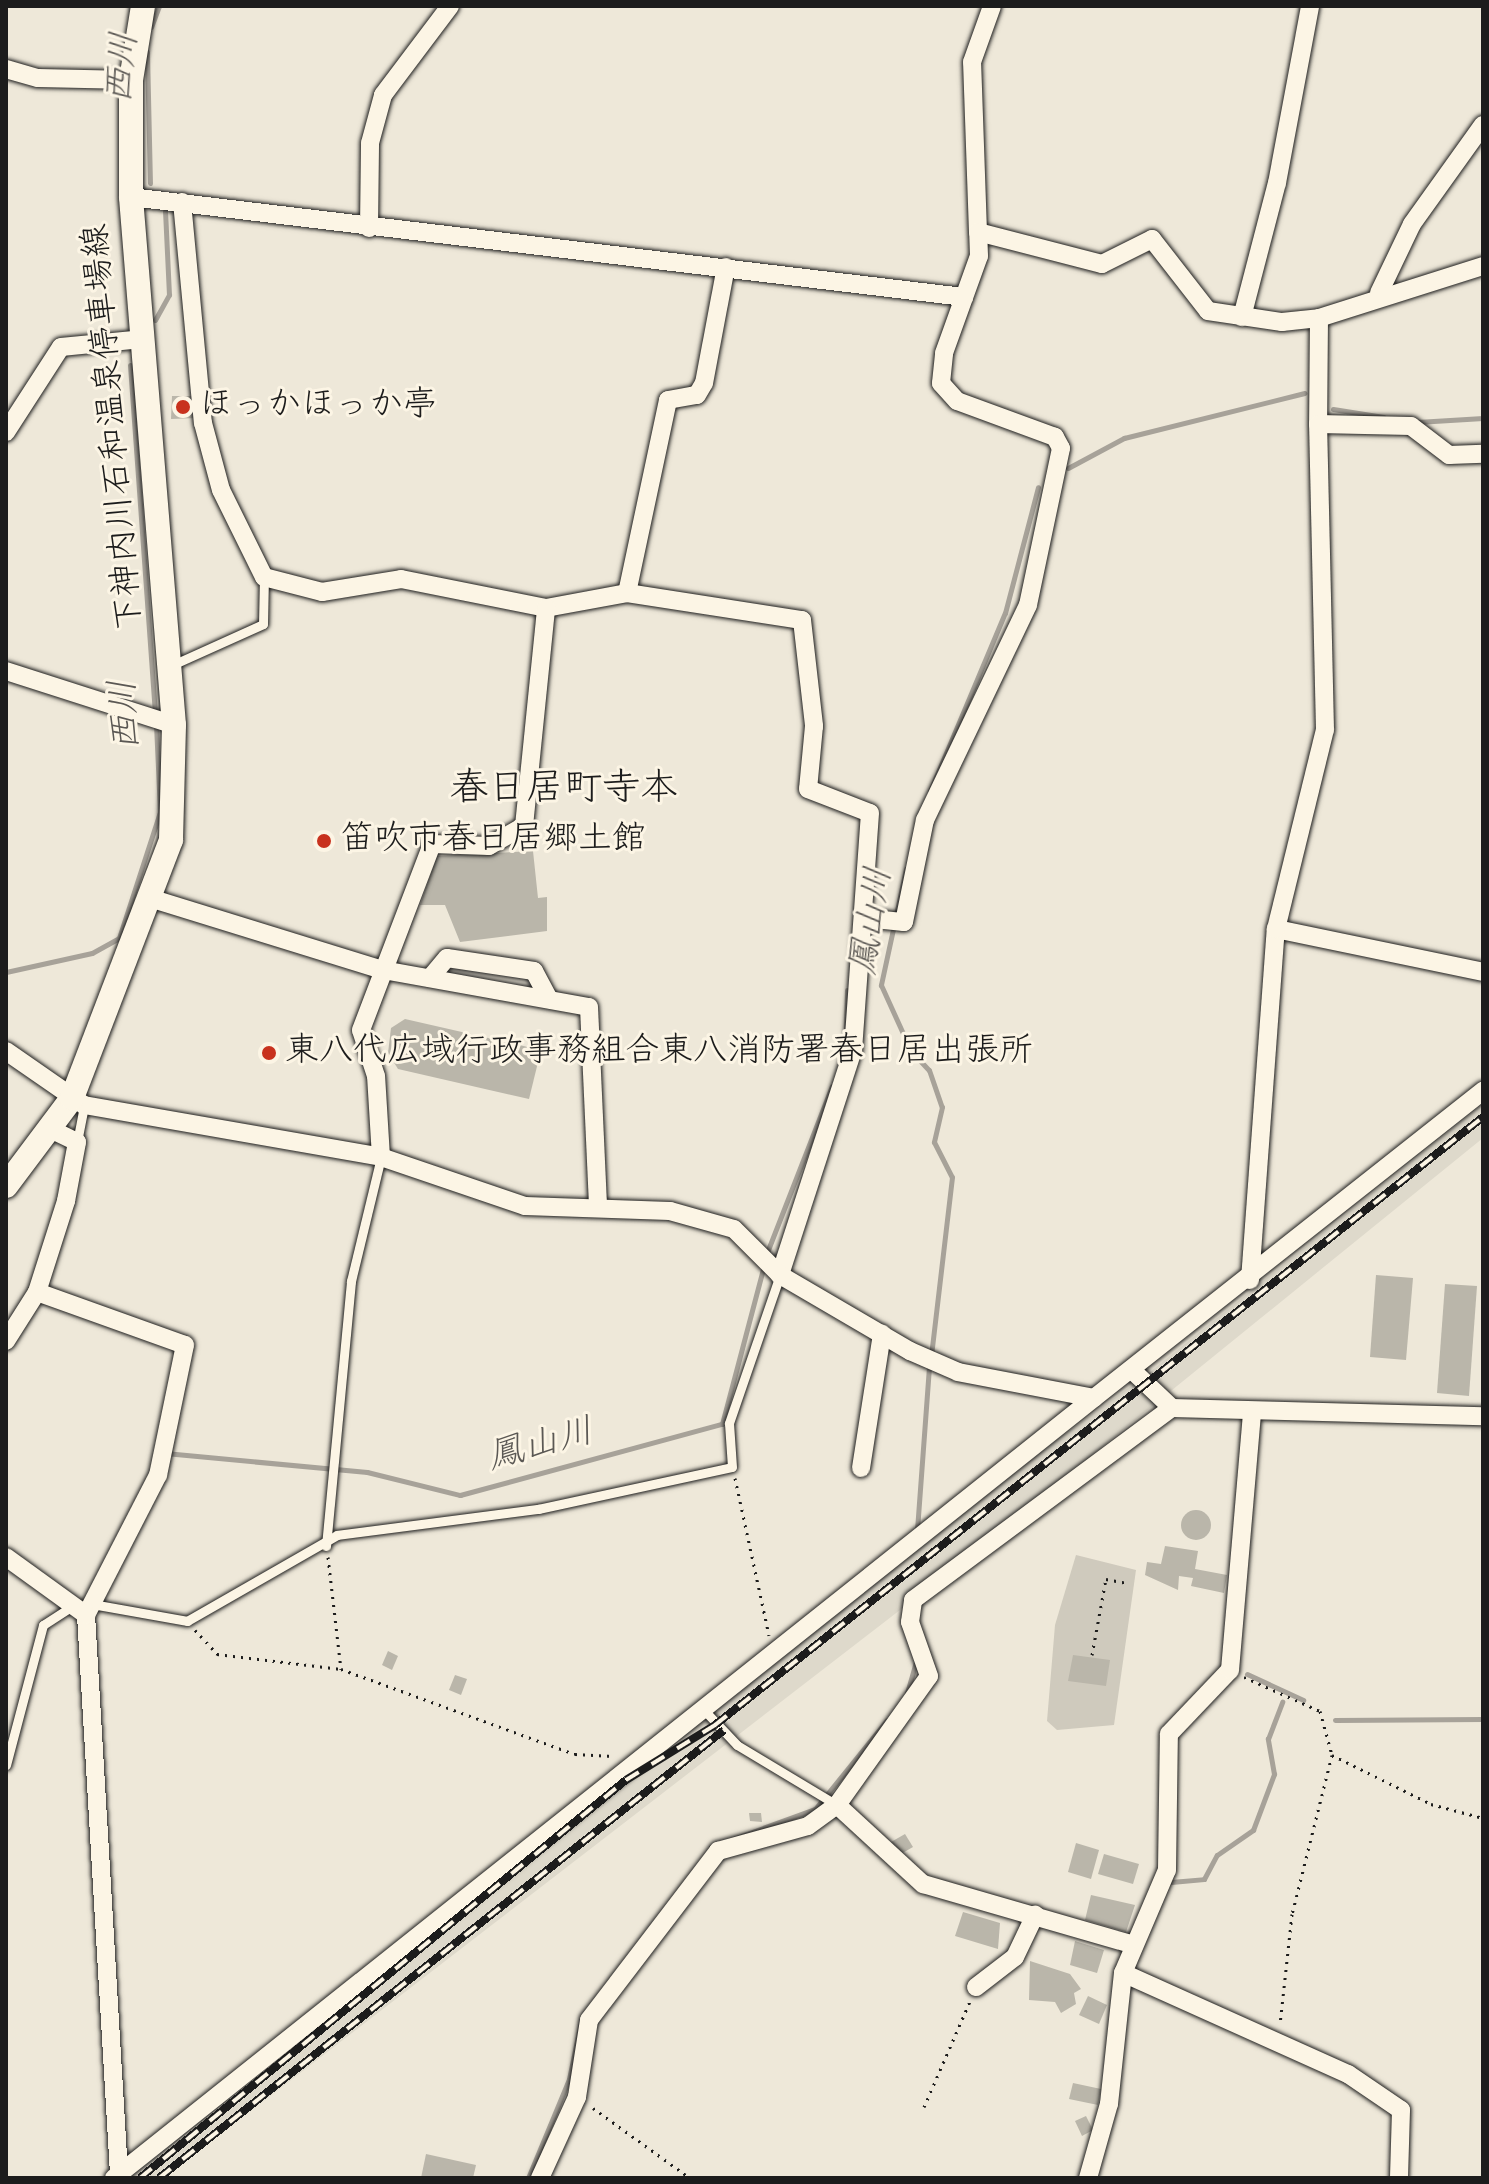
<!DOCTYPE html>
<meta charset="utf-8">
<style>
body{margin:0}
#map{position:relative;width:1489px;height:2184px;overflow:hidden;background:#eee8d9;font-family:"Indie Flower","Klee One",sans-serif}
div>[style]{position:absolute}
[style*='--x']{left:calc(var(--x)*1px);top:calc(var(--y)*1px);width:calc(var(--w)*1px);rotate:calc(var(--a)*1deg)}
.built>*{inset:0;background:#ded9cb}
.green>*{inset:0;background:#cfcabd}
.stream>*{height:5px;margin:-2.5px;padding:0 2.5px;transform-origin:2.5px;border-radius:2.5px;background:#a7a299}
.building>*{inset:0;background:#bab6aa}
.round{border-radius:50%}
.path>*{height:3px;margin-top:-1.5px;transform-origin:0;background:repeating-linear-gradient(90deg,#1c1c1c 0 2px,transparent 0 8px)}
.roads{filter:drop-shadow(0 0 2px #1c1c1c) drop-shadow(0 0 2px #1c1c1c)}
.lane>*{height:9px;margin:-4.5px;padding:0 4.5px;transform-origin:4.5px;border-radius:4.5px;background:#fcf5e5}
.street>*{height:18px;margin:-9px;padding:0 9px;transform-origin:9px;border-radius:9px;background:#fcf5e5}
.secondary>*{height:24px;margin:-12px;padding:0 12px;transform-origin:12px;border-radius:12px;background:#fcf5e5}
.rail>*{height:8px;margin-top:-4px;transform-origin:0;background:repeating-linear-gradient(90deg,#fcf5e5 0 15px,#1c1c1c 0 30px);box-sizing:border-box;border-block:2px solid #1c1c1c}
.dots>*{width:22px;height:22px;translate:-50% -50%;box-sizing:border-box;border:4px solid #fcf5e5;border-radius:50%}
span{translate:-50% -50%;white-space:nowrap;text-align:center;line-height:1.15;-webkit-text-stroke:6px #fcf5e5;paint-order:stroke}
.poi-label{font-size:34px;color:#1c1c1c}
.left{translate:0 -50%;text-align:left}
.street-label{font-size:34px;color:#1c1c1c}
.water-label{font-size:36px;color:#5b5854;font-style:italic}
.quarter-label{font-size:38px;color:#1c1c1c}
.frame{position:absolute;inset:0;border:8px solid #1c1c1c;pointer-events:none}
</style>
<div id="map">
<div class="built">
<div style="clip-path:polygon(1483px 1104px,1483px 1138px,913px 1600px,164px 2178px,127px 2178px,924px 1537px,1150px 1372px)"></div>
</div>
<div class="green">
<div style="clip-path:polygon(1076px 1555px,1136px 1570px,1114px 1725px,1057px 1730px,1047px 1721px,1055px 1625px)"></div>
</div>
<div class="stream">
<div style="--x:151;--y:27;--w:22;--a:-69"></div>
<div style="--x:147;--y:52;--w:131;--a:88.7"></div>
<div style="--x:155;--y:320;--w:29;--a:-61"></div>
<div style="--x:169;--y:295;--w:84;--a:-92.7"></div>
<div style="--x:130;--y:365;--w:351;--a:85.9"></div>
<div style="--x:1333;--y:409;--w:51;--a:9.1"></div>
<div style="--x:1417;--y:422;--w:66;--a:-3.5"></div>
<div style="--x:1068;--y:468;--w:64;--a:-28.2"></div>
<div style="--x:1124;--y:438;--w:186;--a:-14"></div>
<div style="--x:930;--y:791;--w:193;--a:-67.2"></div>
<div style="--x:1005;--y:613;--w:130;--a:-75.3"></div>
<div style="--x:906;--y:869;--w:119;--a:102.2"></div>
<div style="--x:881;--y:985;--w:72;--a:65.6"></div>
<div style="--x:911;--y:1051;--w:26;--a:47"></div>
<div style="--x:929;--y:1070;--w:39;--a:71"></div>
<div style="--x:942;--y:1107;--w:36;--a:103"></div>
<div style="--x:934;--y:1142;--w:39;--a:63"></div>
<div style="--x:952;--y:1177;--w:179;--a:96.7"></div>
<div style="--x:6;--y:972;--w:88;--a:-12.5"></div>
<div style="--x:92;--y:953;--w:31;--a:-29"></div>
<div style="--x:119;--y:938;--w:133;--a:-72"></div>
<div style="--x:160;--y:812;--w:87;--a:-92.6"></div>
<div style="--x:846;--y:1030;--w:40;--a:-88.6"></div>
<div style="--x:766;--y:1255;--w:181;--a:-68.7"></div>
<div style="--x:165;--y:1453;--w:203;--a:5.4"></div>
<div style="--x:367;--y:1472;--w:96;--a:13.9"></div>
<div style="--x:460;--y:1495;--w:271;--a:-15.2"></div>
<div style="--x:722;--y:1424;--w:164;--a:-75.2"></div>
<div style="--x:917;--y:1530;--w:165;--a:-85.8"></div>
<div style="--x:1247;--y:1674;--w:62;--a:24.9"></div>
<div style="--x:907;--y:1693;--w:33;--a:-74"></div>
<div style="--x:1335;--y:1720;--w:148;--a:-0.4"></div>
<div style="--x:711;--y:1847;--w:111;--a:-20.1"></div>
<div style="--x:815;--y:1809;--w:114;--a:-51"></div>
<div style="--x:1171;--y:1882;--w:33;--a:-5"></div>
<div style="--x:1204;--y:1879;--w:27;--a:-62"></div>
<div style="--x:1217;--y:1855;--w:44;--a:-34.8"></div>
<div style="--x:1253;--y:1830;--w:60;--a:-69.4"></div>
<div style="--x:1274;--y:1774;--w:36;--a:-100"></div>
<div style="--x:1268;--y:1739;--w:40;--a:-69"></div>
<div style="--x:528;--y:2178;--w:107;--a:-67.5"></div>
<div style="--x:569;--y:2079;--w:63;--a:-78.2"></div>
</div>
<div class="building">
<div style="clip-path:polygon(172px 396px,196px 396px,197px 418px,171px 419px)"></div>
<div style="clip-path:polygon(533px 851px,538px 898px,547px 897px,547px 931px,460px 942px,445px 905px,420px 905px,437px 856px)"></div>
<div style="clip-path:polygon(405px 1019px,541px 1050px,529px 1099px,398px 1069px,388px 1053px,391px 1028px)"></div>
<div style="clip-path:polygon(1376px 1275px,1413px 1278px,1406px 1360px,1370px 1357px)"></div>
<div style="clip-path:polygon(1445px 1284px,1477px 1286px,1469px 1396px,1437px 1393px)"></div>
<div class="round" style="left:1181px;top:1510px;width:30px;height:30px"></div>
<div style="clip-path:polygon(1165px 1546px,1198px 1551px,1195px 1569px,1227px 1575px,1224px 1593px,1191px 1586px,1193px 1578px,1179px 1576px,1178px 1590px,1145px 1575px,1147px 1562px,1161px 1564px)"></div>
<div style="clip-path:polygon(388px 1651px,398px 1656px,392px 1670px,382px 1665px)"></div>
<div style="clip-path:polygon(1073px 1655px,1110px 1660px,1106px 1686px,1068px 1681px)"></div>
<div style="clip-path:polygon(455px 1675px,467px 1679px,461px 1695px,449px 1690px)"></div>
<div style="clip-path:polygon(749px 1813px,761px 1813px,762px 1822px,750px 1821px)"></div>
<div style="clip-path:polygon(905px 1834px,913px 1847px,899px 1855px,891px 1842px)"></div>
<div style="clip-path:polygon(1076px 1843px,1099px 1850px,1091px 1879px,1068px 1872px)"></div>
<div style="clip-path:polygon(1104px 1854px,1139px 1864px,1133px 1884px,1098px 1874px)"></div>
<div style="clip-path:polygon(1091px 1895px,1135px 1905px,1126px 1932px,1085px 1920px)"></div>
<div style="clip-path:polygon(963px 1912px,1000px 1923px,998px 1949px,955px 1936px)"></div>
<div style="clip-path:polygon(1075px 1941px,1104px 1950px,1097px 1973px,1070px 1965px)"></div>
<div style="clip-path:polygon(1030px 1961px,1070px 1974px,1081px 1989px,1074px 1993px,1076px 2004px,1061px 2013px,1055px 2002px,1029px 2000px)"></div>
<div style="clip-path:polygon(1088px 1996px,1107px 2005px,1099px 2024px,1079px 2015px)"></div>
<div style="clip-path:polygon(1073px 2083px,1101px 2089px,1098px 2105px,1069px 2099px)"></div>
<div style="clip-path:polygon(1086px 2116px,1093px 2130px,1082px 2136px,1075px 2121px)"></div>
<div style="clip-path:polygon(426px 2154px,476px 2165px,473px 2178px,421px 2178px)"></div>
</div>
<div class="path">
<div style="--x:735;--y:1478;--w:161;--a:77.8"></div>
<div style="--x:328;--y:1557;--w:113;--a:83.4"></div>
<div style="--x:195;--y:1630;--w:33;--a:47"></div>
<div style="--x:217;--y:1654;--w:125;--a:6.9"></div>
<div style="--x:341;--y:1669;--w:249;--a:20"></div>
<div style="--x:575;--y:1754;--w:38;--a:3"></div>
<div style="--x:1092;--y:1655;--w:77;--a:-79.6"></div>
<div style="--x:1106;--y:1579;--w:20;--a:11"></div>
<div style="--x:1244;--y:1677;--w:83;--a:24.1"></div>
<div style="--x:1320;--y:1711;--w:46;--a:74.7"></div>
<div style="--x:1332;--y:1755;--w:164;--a:104.1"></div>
<div style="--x:1292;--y:1914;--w:112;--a:96.2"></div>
<div style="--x:1332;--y:1755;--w:110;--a:26.3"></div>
<div style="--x:1431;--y:1804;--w:54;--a:15.1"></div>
<div style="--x:924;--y:2107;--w:116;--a:-66.5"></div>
<div style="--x:593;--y:2108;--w:120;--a:35.8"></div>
</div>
<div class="roads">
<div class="lane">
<div style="--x:170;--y:666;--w:102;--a:-24.3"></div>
<div style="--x:263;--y:624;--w:47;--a:-88.8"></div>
<div style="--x:77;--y:1142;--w:38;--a:-79"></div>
<div style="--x:326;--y:1546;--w:266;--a:-84.6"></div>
<div style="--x:351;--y:1281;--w:128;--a:-76.4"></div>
<div style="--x:92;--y:1604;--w:97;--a:10.1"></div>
<div style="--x:187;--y:1621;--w:173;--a:-29.8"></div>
<div style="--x:337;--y:1535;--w:203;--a:-7.4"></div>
<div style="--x:538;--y:1509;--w:198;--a:-12.2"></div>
<div style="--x:732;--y:1467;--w:44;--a:-93.9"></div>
<div style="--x:729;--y:1423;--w:157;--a:-71"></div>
<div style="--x:704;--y:1710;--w:48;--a:46.7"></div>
<div style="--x:737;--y:1745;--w:117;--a:31"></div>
<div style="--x:6;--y:1765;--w:145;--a:-75.2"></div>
<div style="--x:43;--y:1625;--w:35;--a:-33"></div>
</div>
<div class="street">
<div style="--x:6;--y:69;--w:33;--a:16"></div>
<div style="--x:38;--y:78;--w:93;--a:1.2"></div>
<div style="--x:131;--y:197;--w:839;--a:6.85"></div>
<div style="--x:182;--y:202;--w:222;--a:84.6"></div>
<div style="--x:203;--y:423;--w:69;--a:75"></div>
<div style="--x:221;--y:490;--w:97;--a:63.7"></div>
<div style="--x:264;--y:577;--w:60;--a:14.5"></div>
<div style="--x:322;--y:592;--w:80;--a:-9.3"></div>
<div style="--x:401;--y:579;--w:148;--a:11.3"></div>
<div style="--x:546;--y:608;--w:82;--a:-10.5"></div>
<div style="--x:627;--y:593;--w:177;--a:8.8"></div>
<div style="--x:802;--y:620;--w:107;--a:83.5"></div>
<div style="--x:814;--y:726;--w:63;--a:95.4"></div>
<div style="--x:808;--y:789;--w:66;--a:21.2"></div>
<div style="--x:870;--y:813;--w:238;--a:94.1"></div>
<div style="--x:853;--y:1050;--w:237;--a:108"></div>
<div style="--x:369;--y:228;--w:85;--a:-89.3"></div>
<div style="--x:370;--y:143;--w:50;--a:-74.8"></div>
<div style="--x:383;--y:95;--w:111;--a:-53"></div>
<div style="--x:978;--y:232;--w:170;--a:-92"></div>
<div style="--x:972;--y:62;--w:59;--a:-70.3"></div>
<div style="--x:1379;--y:293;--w:76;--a:-64.4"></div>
<div style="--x:1412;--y:224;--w:122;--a:-54.4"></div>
<div style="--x:1242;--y:317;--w:138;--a:-75.4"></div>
<div style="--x:1277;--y:183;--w:180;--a:-79.4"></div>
<div style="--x:1319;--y:318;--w:172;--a:-17.6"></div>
<div style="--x:6;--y:432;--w:101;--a:-57.1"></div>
<div style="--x:61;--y:347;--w:81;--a:-5.6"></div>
<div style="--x:627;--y:593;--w:197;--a:-78"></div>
<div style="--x:668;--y:400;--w:29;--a:-10"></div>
<div style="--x:697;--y:395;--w:14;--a:-60"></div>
<div style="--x:704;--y:383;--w:118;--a:-79.3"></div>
<div style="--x:6;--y:671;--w:176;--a:17.8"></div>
<div style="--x:153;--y:899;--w:241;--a:17.2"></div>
<div style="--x:383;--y:970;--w:209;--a:10.2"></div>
<div style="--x:589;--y:1007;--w:198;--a:87.4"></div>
<div style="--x:865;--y:918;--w:39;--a:6"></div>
<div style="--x:904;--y:922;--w:104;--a:-78.4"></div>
<div style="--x:925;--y:820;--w:238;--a:-64.4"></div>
<div style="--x:1028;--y:605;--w:160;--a:-78.1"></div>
<div style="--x:1061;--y:448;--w:13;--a:-119"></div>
<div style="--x:1055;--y:437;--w:104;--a:-159.8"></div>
<div style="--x:957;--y:401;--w:24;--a:-132"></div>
<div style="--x:941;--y:383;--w:30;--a:-84"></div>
<div style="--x:944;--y:353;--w:103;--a:-70.2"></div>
<div style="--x:979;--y:256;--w:24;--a:-92"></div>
<div style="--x:978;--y:232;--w:128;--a:14.5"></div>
<div style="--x:1102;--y:264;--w:56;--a:-26.6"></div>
<div style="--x:1152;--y:239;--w:91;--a:52.1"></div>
<div style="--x:1208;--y:311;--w:75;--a:8.5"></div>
<div style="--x:1282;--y:322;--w:37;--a:-6"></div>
<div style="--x:1319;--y:318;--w:106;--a:90.5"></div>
<div style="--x:1318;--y:424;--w:93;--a:1.2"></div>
<div style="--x:1411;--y:426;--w:48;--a:37.3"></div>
<div style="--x:1449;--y:455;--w:34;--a:-2"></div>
<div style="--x:1276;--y:929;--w:211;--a:11.7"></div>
<div style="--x:430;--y:978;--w:26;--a:-50"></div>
<div style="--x:447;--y:958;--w:88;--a:8.5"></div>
<div style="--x:534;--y:971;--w:32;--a:62"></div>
<div style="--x:6;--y:1051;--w:95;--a:34.7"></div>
<div style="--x:84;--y:1105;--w:302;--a:9.9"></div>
<div style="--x:381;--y:1157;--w:81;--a:-93.5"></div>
<div style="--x:376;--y:1076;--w:48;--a:-108.1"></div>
<div style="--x:361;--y:1030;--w:199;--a:-69.1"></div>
<div style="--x:432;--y:844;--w:57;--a:2"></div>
<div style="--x:489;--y:846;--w:40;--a:-29.7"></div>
<div style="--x:524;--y:826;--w:219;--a:-84.2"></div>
<div style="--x:381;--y:1157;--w:152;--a:18.8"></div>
<div style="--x:525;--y:1206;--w:145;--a:2"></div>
<div style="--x:670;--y:1211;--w:66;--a:15.7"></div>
<div style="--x:734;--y:1229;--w:65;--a:45"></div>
<div style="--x:780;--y:1275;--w:151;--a:30.3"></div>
<div style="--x:910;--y:1351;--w:52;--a:23.6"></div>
<div style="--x:958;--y:1372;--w:138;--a:10.8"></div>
<div style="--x:1094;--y:1398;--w:496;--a:-38.3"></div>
<div style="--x:1250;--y:1280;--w:352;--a:-85.8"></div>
<div style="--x:1276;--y:929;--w:205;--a:-76.2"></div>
<div style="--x:1325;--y:730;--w:306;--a:-91.3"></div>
<div style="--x:37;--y:1292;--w:157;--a:19.7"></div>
<div style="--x:185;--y:1345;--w:133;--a:101.7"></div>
<div style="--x:158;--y:1475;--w:157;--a:117.2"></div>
<div style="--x:86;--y:1615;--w:560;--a:86.62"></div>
<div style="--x:6;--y:1341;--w:58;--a:-57.7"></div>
<div style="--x:37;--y:1292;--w:96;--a:-72.3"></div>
<div style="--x:66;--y:1201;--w:60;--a:-79.4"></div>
<div style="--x:77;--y:1142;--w:30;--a:-154"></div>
<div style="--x:1135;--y:1373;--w:51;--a:43.4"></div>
<div style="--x:1172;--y:1408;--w:311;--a:1.5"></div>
<div style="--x:861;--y:1468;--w:136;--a:-81.1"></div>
<div style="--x:6;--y:1557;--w:99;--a:35.9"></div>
<div style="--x:837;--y:1805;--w:117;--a:42.6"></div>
<div style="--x:923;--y:1884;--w:216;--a:16.1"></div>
<div style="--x:1123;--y:1973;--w:247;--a:24.2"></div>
<div style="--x:1348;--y:2074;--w:64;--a:34.2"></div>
<div style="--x:1401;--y:2110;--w:68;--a:91.7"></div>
<div style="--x:976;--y:1987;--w:49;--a:-37.6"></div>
<div style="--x:1015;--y:1957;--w:47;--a:-64.5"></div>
<div style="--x:114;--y:2178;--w:1253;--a:-38.52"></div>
<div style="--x:540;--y:2178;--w:89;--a:-65.4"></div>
<div style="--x:577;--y:2097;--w:78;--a:-81.1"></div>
<div style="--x:589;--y:2020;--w:213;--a:-52.6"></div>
<div style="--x:718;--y:1851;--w:93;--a:-15.5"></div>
<div style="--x:808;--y:1826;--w:36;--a:-36"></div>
<div style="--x:837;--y:1805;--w:158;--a:-54.5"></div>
<div style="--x:929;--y:1676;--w:57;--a:-109.4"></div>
<div style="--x:910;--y:1622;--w:22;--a:-82"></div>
<div style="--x:913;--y:1600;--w:322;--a:-36.6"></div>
<div style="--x:1088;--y:2178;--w:77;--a:-74.2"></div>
<div style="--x:1109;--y:2104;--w:132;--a:-83.9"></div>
<div style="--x:1123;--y:1973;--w:112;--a:-66.9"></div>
<div style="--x:1167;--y:1870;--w:136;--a:-89.2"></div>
<div style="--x:1169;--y:1734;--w:88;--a:-46.4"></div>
<div style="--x:1230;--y:1670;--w:258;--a:-85.1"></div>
</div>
<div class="secondary">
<div style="--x:6;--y:1186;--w:110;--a:-53.1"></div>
<div style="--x:72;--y:1098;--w:276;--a:-69"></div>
<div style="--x:171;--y:840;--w:115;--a:-88.5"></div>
<div style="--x:174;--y:725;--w:530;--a:-94.66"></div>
<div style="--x:131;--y:197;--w:117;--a:-90"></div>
<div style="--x:131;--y:80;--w:75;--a:-80.8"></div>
</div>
</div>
<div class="rail">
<div style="--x:140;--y:2178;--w:628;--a:-39.32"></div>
<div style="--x:626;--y:1780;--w:105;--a:-31.7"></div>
<div style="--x:715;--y:1725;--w:980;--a:-38.37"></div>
<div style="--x:159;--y:2178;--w:721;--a:-38.41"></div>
</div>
<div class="dots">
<div style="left:183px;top:407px;background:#c8321e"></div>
<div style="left:324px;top:841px;background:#c8321e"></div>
<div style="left:269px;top:1053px;background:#c8321e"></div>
</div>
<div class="poi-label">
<span class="left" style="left:199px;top:407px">ほっかほっか亭</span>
<span class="left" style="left:340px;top:841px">笛吹市春日居郷土館</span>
<span class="left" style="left:285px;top:1053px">東八代広域行政事務組合東八消防署春日居出張所</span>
</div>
<div class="street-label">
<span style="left:115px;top:427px;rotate:-95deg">下神内川石和温泉停車場線</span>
</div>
<div class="water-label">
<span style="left:124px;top:68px;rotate:-85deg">西川</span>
<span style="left:127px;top:715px;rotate:-94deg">西川</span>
<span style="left:873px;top:921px;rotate:-81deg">鳳山川</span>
<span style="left:541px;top:1446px;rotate:-15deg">鳳山川</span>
</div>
<div class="quarter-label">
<span style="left:564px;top:791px">春日居町寺本</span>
</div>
<div class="frame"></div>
</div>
